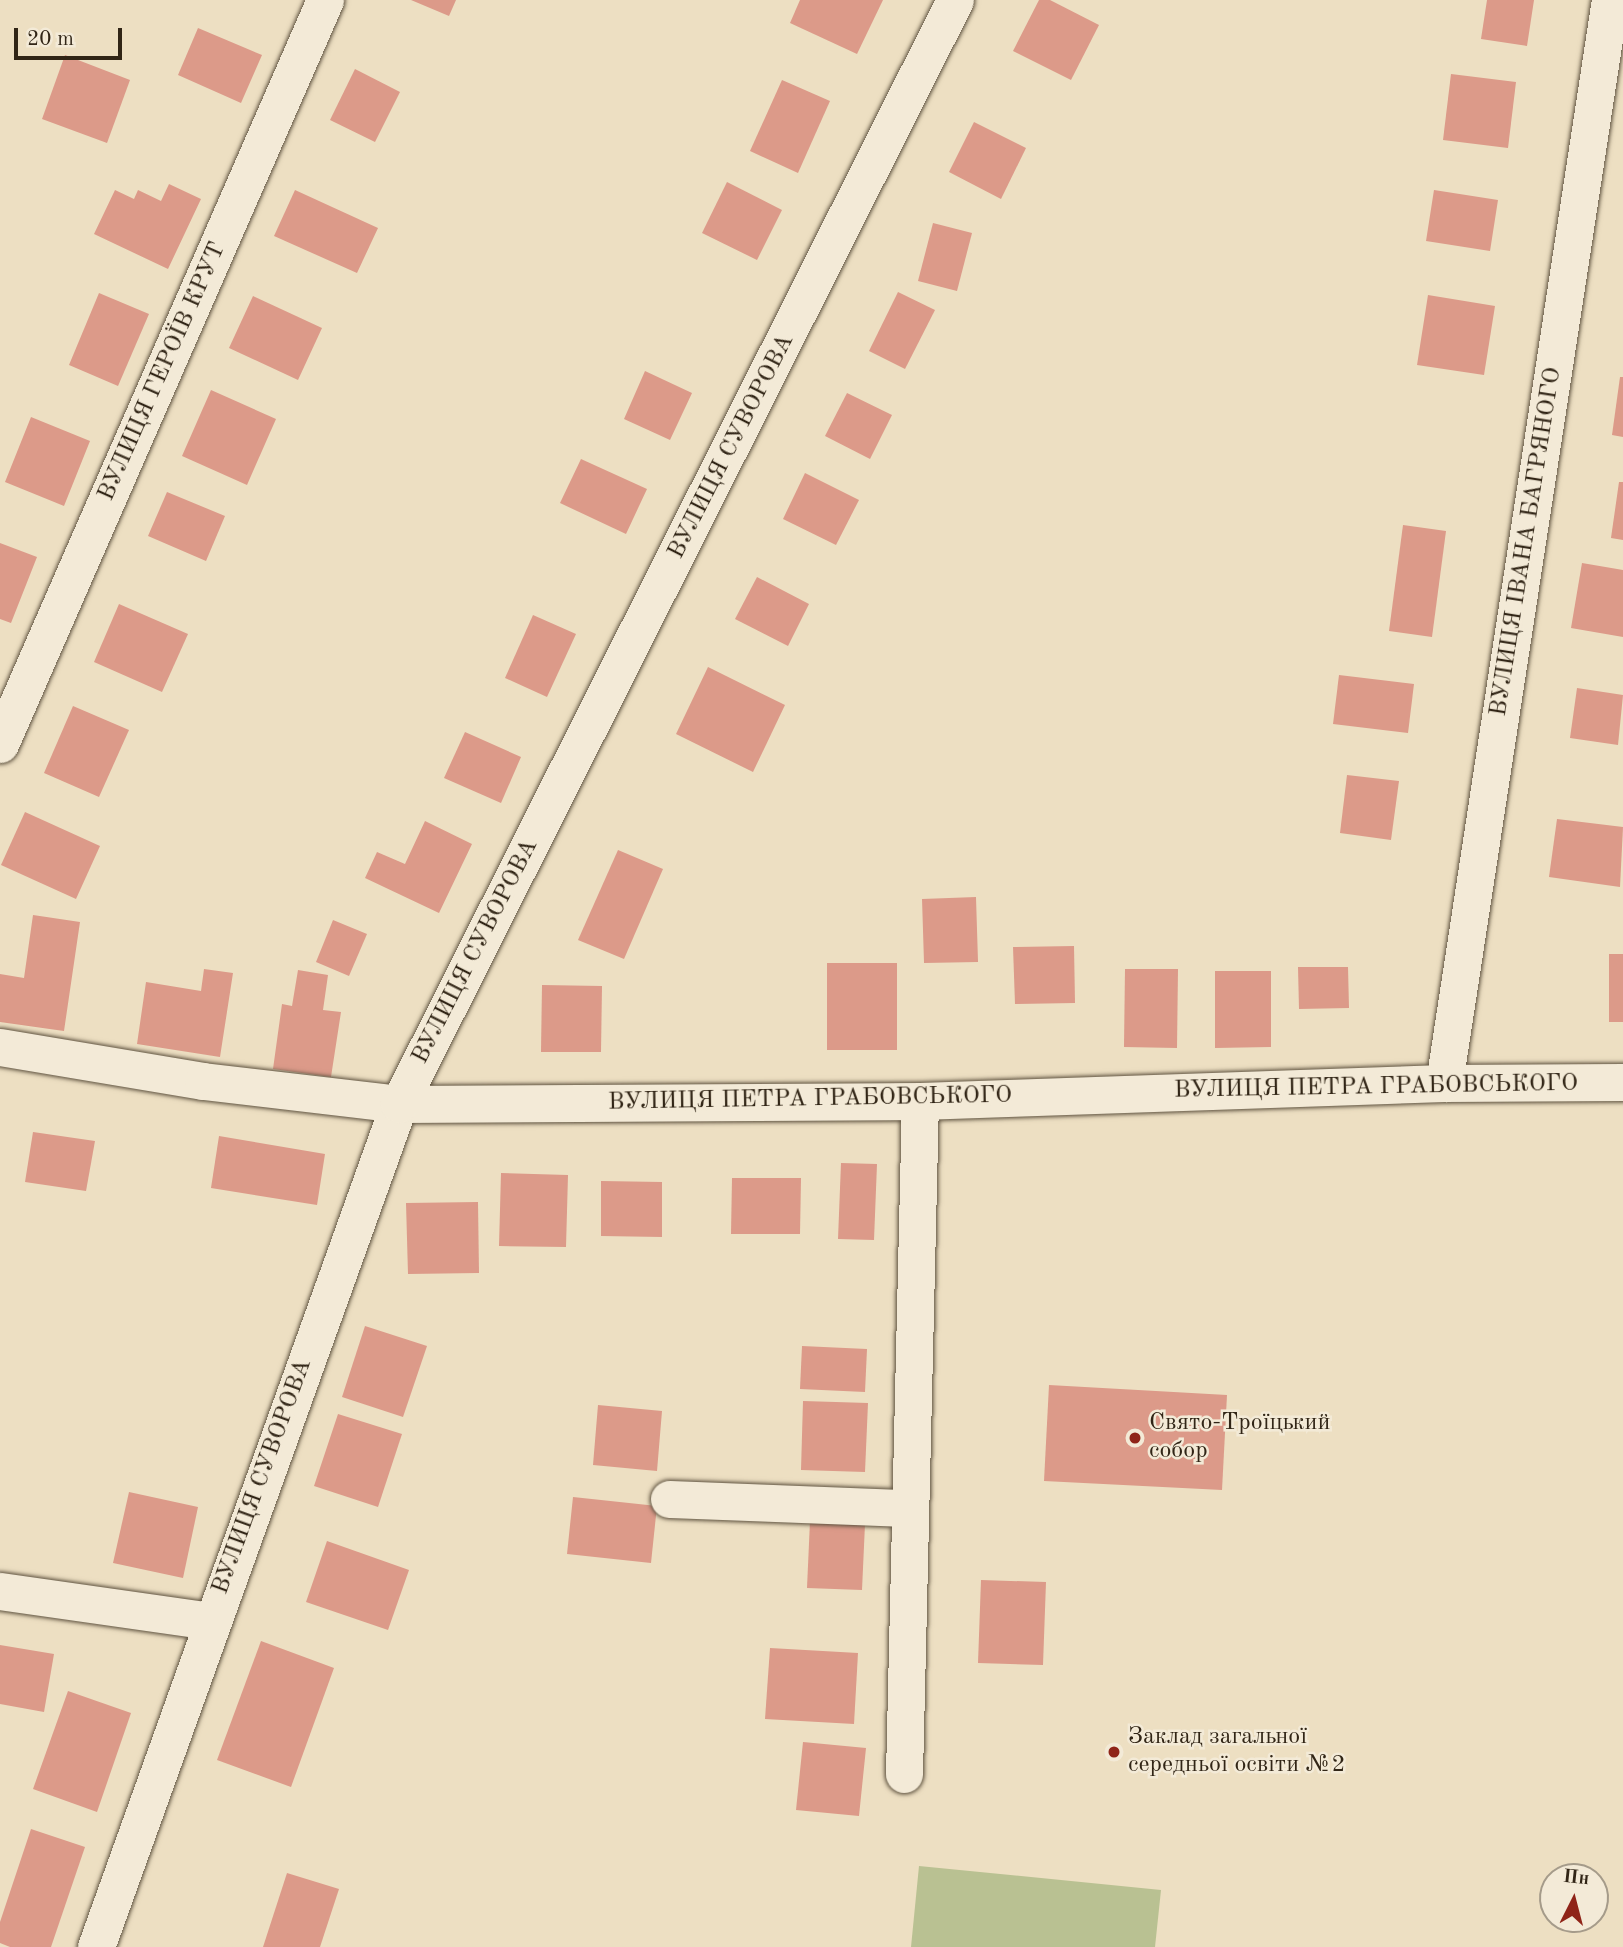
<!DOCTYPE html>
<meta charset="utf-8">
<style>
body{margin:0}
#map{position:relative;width:1623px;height:1947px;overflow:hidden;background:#eddfc2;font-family:"Old Standard TT",serif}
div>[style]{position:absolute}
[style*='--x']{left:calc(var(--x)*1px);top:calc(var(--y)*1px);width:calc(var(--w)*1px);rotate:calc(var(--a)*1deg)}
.green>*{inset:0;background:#b9c192}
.building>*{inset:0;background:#dc9a89}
.roads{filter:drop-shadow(0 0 2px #605441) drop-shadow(0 0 2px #605441)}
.minor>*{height:37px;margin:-18.5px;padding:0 18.5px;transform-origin:18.5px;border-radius:18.5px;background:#f3ead7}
.dots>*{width:19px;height:19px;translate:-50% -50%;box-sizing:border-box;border:4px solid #f3ead7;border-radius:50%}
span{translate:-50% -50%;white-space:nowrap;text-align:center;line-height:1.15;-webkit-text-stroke:5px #f3ead7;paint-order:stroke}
.street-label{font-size:24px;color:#312516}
.poi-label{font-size:24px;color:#312516}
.left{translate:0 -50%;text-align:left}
.north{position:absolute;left:1539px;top:1863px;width:70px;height:70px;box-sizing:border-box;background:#f3ead7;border:2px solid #a59b8a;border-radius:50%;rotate:6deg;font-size:19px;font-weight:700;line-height:28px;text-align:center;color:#312516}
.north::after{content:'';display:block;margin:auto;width:24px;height:32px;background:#8f2418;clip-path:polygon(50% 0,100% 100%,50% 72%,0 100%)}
.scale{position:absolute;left:14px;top:28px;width:108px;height:32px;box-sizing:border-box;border:4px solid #312516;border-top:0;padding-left:9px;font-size:21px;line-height:24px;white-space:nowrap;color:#312516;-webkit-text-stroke:5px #f3ead7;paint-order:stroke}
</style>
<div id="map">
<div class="green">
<div style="clip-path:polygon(919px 1866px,1161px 1890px,1155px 1947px,911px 1947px)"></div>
</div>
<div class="building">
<div style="clip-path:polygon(411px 0,456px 0,449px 16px)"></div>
<div style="clip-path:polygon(800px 0,883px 0,857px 54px,790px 23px)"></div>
<div style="clip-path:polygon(1039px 0,1050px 0,1099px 25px,1071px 80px,1013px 51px)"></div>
<div style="clip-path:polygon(1487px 0,1534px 0,1527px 46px,1481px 39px)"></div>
<div style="clip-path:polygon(198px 28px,262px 55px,241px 103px,178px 75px)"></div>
<div style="clip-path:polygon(65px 55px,130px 80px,107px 143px,42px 119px)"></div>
<div style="clip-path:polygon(355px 69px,400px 92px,375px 142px,330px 120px)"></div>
<div style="clip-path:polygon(1451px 74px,1516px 82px,1508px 148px,1443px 140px)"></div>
<div style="clip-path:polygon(782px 80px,830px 101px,798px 173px,750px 151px)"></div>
<div style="clip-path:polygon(974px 122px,1026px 148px,1001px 199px,949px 172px)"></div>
<div style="clip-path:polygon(727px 182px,782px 210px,757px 260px,702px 233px)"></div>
<div style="clip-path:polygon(169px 184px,201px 199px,168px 269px,94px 234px,115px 190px,134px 199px,138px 190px,161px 201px)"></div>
<div style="clip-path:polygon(295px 190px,378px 228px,357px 273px,274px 236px)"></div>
<div style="clip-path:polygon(1434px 190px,1498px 200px,1490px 251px,1426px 241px)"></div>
<div style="clip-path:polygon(933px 223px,972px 233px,957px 291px,918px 281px)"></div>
<div style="clip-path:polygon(898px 292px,935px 310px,905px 369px,869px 351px)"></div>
<div style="clip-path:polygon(99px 293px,149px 314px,118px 386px,69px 365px)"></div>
<div style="clip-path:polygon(1428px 295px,1495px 306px,1484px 375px,1417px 365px)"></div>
<div style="clip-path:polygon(253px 296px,322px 328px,298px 380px,229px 348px)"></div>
<div style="clip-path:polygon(645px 371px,692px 393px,670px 440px,624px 419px)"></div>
<div style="clip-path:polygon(1620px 377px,1623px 377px,1623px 437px,1612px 435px)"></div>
<div style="clip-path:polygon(211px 390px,276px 419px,247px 485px,182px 456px)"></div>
<div style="clip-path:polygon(847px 393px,892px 415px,870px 459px,825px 436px)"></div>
<div style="clip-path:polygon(31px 417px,90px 441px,64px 506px,5px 482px)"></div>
<div style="clip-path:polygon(581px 459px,647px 489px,626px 534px,560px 503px)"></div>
<div style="clip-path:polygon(805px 473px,859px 500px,836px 545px,783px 519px)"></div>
<div style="clip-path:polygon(1619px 482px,1623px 482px,1623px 540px,1611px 538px)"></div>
<div style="clip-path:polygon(167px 492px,225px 516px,206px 561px,148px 536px)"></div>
<div style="clip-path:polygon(1403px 525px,1446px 531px,1432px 637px,1389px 631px)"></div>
<div style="clip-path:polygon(0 543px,37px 557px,11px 623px,0 619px)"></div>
<div style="clip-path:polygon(1582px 563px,1623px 570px,1623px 637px,1571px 628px)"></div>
<div style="clip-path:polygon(757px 577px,809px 604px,788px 646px,735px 619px)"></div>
<div style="clip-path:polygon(119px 604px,188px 634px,162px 692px,94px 662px)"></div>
<div style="clip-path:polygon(533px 615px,576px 634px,547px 697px,505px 678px)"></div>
<div style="clip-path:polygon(708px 667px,785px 705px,753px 772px,676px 734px)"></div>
<div style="clip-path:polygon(1339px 675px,1414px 684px,1408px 733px,1333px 724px)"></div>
<div style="clip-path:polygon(1577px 688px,1623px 695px,1618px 745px,1570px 738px)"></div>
<div style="clip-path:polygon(73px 706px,129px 730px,99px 797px,44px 773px)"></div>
<div style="clip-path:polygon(465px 732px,521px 757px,501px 803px,444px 778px)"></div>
<div style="clip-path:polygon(1347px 775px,1399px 781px,1391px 840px,1340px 833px)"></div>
<div style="clip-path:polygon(25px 812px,100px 846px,76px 899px,1px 865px)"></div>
<div style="clip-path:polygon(1557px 819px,1623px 827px,1620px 887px,1549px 877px)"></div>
<div style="clip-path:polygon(425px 821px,472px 844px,439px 913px,365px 878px,377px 852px,405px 864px)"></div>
<div style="clip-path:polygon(618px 850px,663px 869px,624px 959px,578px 940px)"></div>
<div style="clip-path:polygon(976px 897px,978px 962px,924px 963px,922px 899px)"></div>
<div style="clip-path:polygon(33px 915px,80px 922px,64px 1031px,0 1022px,0 974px,24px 978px)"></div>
<div style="clip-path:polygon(333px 920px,367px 934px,349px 976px,316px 962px)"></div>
<div style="clip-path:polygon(1074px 946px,1075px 1003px,1015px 1004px,1013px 947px)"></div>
<div style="clip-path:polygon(1609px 954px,1623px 954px,1623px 1022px,1609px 1022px)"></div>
<div style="clip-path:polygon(827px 963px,897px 963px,897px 1050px,827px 1050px)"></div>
<div style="clip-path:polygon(1298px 967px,1348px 967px,1349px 1008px,1299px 1009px)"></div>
<div style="clip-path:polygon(204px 969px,233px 973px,220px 1057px,137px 1044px,146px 982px,201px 991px)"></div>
<div style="clip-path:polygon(1125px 969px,1178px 969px,1177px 1048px,1124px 1047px)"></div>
<div style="clip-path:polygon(298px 970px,328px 975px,323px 1010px,341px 1012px,331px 1077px,273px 1069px,282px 1004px,292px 1006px)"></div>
<div style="clip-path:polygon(1215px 971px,1271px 971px,1271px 1047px,1215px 1048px)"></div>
<div style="clip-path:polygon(542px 985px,602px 986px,601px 1052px,541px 1052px)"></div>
<div style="clip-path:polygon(33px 1132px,95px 1141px,86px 1191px,25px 1182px)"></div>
<div style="clip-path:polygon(219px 1136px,325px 1154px,317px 1205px,211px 1188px)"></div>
<div style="clip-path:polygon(841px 1163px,877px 1164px,874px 1240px,838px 1239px)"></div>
<div style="clip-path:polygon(501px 1173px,568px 1175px,566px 1247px,499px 1246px)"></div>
<div style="clip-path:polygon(732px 1178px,801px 1178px,800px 1234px,731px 1234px)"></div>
<div style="clip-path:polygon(601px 1181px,662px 1182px,662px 1237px,601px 1236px)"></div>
<div style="clip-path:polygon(478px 1202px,479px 1273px,408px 1274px,406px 1203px)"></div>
<div style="clip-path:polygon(365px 1326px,427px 1346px,403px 1417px,342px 1397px)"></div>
<div style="clip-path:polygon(802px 1346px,867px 1349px,865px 1392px,800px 1389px)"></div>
<div style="clip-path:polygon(1049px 1385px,1227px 1395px,1222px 1490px,1044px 1481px)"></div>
<div style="clip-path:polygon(803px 1401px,868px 1403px,865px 1472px,801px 1470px)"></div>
<div style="clip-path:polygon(598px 1405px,662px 1411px,657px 1471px,593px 1465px)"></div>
<div style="clip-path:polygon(338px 1414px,402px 1434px,378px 1507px,314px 1486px)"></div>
<div style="clip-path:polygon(129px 1492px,198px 1507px,183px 1578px,113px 1563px)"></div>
<div style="clip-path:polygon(573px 1497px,657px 1506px,651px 1563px,567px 1554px)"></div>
<div style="clip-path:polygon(810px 1521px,865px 1524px,862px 1590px,807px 1588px)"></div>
<div style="clip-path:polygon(327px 1541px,409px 1570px,388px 1630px,306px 1602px)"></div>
<div style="clip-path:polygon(981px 1580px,1046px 1582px,1043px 1665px,978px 1663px)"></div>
<div style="clip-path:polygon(261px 1641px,334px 1668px,291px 1787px,217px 1760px)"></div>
<div style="clip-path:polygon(0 1645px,54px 1654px,44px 1712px,0 1704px)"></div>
<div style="clip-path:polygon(770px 1648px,858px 1653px,854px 1724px,765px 1719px)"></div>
<div style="clip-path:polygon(68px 1691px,131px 1713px,97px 1812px,33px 1789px)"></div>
<div style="clip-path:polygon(803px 1742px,866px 1748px,859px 1816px,796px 1810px)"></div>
<div style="clip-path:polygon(31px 1829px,85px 1847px,51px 1947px,10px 1947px,0 1943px,0 1922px)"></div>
<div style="clip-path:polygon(287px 1873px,339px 1889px,320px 1947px,263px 1947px)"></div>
</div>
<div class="roads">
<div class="minor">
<div style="--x:0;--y:744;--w:812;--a:-66.4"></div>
<div style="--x:0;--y:1047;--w:206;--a:9.5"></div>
<div style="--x:203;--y:1081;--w:197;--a:6.7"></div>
<div style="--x:399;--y:1104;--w:521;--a:-0.33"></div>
<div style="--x:920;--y:1101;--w:524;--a:-1.97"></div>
<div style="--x:1444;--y:1083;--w:179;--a:-0.3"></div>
<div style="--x:1444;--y:1083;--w:1096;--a:-81.29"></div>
<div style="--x:669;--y:1499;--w:239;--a:2.2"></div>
<div style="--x:0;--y:1591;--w:213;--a:8.1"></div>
<div style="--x:904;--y:1774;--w:673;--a:-88.64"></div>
<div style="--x:96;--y:1947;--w:896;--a:-70.23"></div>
<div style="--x:399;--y:1104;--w:1236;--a:-63.27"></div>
</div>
</div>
<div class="dots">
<div style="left:1135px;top:1438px;background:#8f2418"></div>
<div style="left:1114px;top:1752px;background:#8f2418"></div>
</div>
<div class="street-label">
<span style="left:163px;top:372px;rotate:-66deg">ВУЛИЦЯ ГЕРОЇВ КРУТ</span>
<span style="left:732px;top:447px;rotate:-63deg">ВУЛИЦЯ СУВОРОВА</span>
<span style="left:1527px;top:542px;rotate:-81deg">ВУЛИЦЯ ІВАНА БАГРЯНОГО</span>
<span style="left:476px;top:952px;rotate:-63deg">ВУЛИЦЯ СУВОРОВА</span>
<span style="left:1376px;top:1088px;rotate:-1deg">ВУЛИЦЯ ПЕТРА ГРАБОВСЬКОГО</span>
<span style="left:810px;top:1100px;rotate:-1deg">ВУЛИЦЯ ПЕТРА ГРАБОВСЬКОГО</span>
<span style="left:263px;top:1477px;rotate:-70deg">ВУЛИЦЯ СУВОРОВА</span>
</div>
<div class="poi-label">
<span class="left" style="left:1149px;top:1438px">Свято-Троїцький<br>собор</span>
<span class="left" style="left:1128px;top:1752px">Заклад загальної<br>середньої освіти №2</span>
</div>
<div class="north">Пн</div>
<div class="scale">20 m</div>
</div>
